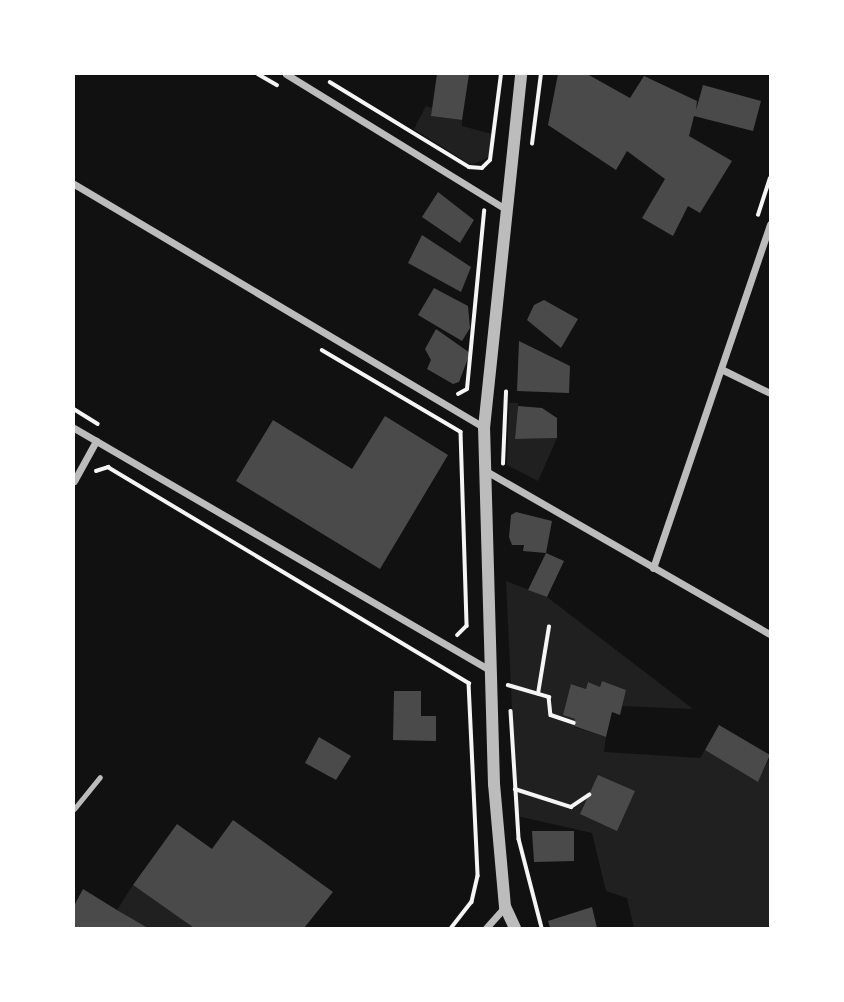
<!DOCTYPE html>
<style>
body{margin:0}
#map{position:relative;width:844px;height:1002px;overflow:hidden;background:#111;font-family:Manrope,sans-serif}
div>[style]{position:absolute}
[style*='--x']{left:calc(var(--x)*1px);top:calc(var(--y)*1px);width:calc(var(--w)*1px);rotate:calc(var(--a)*1deg)}
.green>*{inset:0;background:#202020}
.building>*{inset:0;background:#4a4a4a}
.path>*{height:3.5px;margin:-1.75px;padding:0 1.75px;transform-origin:1.75px;border-radius:1.75px;background:#f5f5f5}
.service>*{height:5px;margin:-2.5px;padding:0 2.5px;transform-origin:2.5px;border-radius:2.5px;background:#bcbcbc}
.minor>*{height:7px;margin:-3.5px;padding:0 3.5px;transform-origin:3.5px;border-radius:3.5px;background:#bcbcbc}
.tertiary>*{height:12px;margin:-6px;padding:0 6px;transform-origin:6px;border-radius:6px;background:#bcbcbc}
span{translate:-50% -50%;white-space:nowrap;text-align:center;line-height:1.15;-webkit-text-stroke:7px #fff;paint-order:stroke}
.frame{position:absolute;inset:0;border:75px solid #fff;pointer-events:none}
</style>
<div id="map">
<div class="green">
<div style="clip-path:polygon(426px 106px,432px 108px,431px 116px,462px 120px,462px 126px,492px 134px,488px 158px,471px 165px,414px 129px)"></div>
<div style="clip-path:polygon(509px 403px,518px 403px,515px 439px,557px 438px,538px 481px,507px 465px)"></div>
<div style="clip-path:polygon(506px 581px,547px 597px,693px 709px,622px 706px,626px 690px,602px 681px,600px 687px,588px 682px,586px 689px,572px 684px,563px 715px,575px 719px,574px 727px,606px 737px,604px 752px,700px 758px,705px 750px,758px 781px,770px 758px,770px 928px,634px 928px,627px 898px,606px 891px,592px 833px,517px 816px)"></div>
<div style="clip-path:polygon(133px 885px,194px 928px,148px 928px,117px 910px)"></div>
</div>
<div class="building">
<div style="clip-path:polygon(437px 74px,469px 74px,462px 120px,431px 116px)"></div>
<div style="clip-path:polygon(558px 74px,587px 74px,630px 98px,644px 76px,697px 101px,696px 110px,703px 85px,761px 101px,753px 131px,694px 116px,689px 136px,732px 161px,700px 213px,688px 206px,673px 236px,642px 218px,665px 179px,627px 151px,616px 170px,548px 125px)"></div>
<div style="clip-path:polygon(438px 192px,474px 220px,460px 243px,422px 217px)"></div>
<div style="clip-path:polygon(422px 235px,471px 267px,461px 292px,408px 263px)"></div>
<div style="clip-path:polygon(434px 288px,468px 306px,470px 328px,462px 341px,418px 315px)"></div>
<div style="clip-path:polygon(544px 300px,578px 319px,561px 348px,527px 320px,534px 305px)"></div>
<div style="clip-path:polygon(436px 329px,470px 353px,459px 382px,453px 384px,427px 369px,431px 360px,425px 349px)"></div>
<div style="clip-path:polygon(519px 341px,570px 366px,569px 393px,517px 391px)"></div>
<div style="clip-path:polygon(518px 406px,542px 408px,557px 418px,557px 438px,515px 439px)"></div>
<div style="clip-path:polygon(385px 416px,448px 455px,380px 569px,236px 481px,273px 420px,352px 469px)"></div>
<div style="clip-path:polygon(516px 512px,552px 521px,546px 553px,564px 561px,547px 597px,528px 590px,546px 553px,523px 551px,524px 545px,512px 545px,509px 537px,511px 515px)"></div>
<div style="clip-path:polygon(602px 681px,626px 690px,620px 715px,612px 712px,606px 737px,574px 726px,575px 719px,563px 715px,571px 684px,586px 689px,588px 682px,600px 687px)"></div>
<div style="clip-path:polygon(394px 691px,421px 691px,421px 716px,436px 716px,436px 741px,393px 740px)"></div>
<div style="clip-path:polygon(719px 725px,770px 755px,758px 782px,705px 750px)"></div>
<div style="clip-path:polygon(319px 737px,351px 756px,336px 780px,305px 763px)"></div>
<div style="clip-path:polygon(598px 775px,635px 791px,617px 831px,580px 814px)"></div>
<div style="clip-path:polygon(233px 820px,333px 892px,304px 928px,194px 928px,133px 885px,177px 824px,212px 849px)"></div>
<div style="clip-path:polygon(532px 831px,574px 831px,574px 861px,534px 862px)"></div>
<div style="clip-path:polygon(83px 889px,117px 910px,148px 928px,74px 928px,74px 906px)"></div>
<div style="clip-path:polygon(592px 907px,597px 928px,550px 928px,548px 921px)"></div>
</div>
<div class="path">
<div style="--x:258;--y:74;--w:22;--a:30"></div>
<div style="--x:330;--y:82;--w:163;--a:31.4"></div>
<div style="--x:469;--y:167;--w:13;--a:4"></div>
<div style="--x:482;--y:168;--w:11;--a:-45"></div>
<div style="--x:490;--y:160;--w:87;--a:-82.7"></div>
<div style="--x:532;--y:144;--w:71;--a:-82.7"></div>
<div style="--x:758;--y:215;--w:38;--a:-72"></div>
<div style="--x:322;--y:350;--w:161;--a:30.5"></div>
<div style="--x:461;--y:432;--w:194;--a:88.2"></div>
<div style="--x:467;--y:626;--w:13;--a:135"></div>
<div style="--x:458;--y:394;--w:10;--a:-29"></div>
<div style="--x:467;--y:389;--w:179;--a:-84.5"></div>
<div style="--x:74;--y:409;--w:28;--a:32"></div>
<div style="--x:503;--y:464;--w:72;--a:-87.6"></div>
<div style="--x:96;--y:471;--w:13;--a:-18"></div>
<div style="--x:108;--y:467;--w:421;--a:30.9"></div>
<div style="--x:469;--y:683;--w:193;--a:87.3"></div>
<div style="--x:478;--y:876;--w:27;--a:103"></div>
<div style="--x:472;--y:902;--w:33;--a:128"></div>
<div style="--x:508;--y:685;--w:43;--a:16.3"></div>
<div style="--x:549;--y:697;--w:18;--a:84"></div>
<div style="--x:551;--y:715;--w:24;--a:19"></div>
<div style="--x:538;--y:694;--w:68;--a:-80.7"></div>
<div style="--x:511;--y:711;--w:128;--a:86.4"></div>
<div style="--x:519;--y:839;--w:92;--a:75.5"></div>
<div style="--x:515;--y:789;--w:59;--a:17.8"></div>
<div style="--x:571;--y:807;--w:22;--a:-34"></div>
</div>
<div class="service">
<div style="--x:74;--y:809;--w:41;--a:-50.9"></div>
</div>
<div class="minor">
<div style="--x:286;--y:74;--w:256;--a:31.6"></div>
<div style="--x:74;--y:184;--w:477;--a:30.7"></div>
<div style="--x:721;--y:369;--w:55;--a:26.1"></div>
<div style="--x:74;--y:428;--w:479;--a:30.2"></div>
<div style="--x:486;--y:471;--w:327;--a:29.9"></div>
<div style="--x:74;--y:481;--w:46;--a:-61.2"></div>
<div style="--x:653;--y:568;--w:363;--a:-71.2"></div>
<div style="--x:486;--y:928;--w:28;--a:-48"></div>
</div>
<div class="tertiary">
<div style="--x:515;--y:928;--w:23;--a:-115"></div>
<div style="--x:505;--y:907;--w:123;--a:-95.1"></div>
<div style="--x:494;--y:784;--w:356;--a:-91.6"></div>
<div style="--x:484;--y:428;--w:356;--a:-84"></div>
</div>
<div class="frame"></div>
</div>
